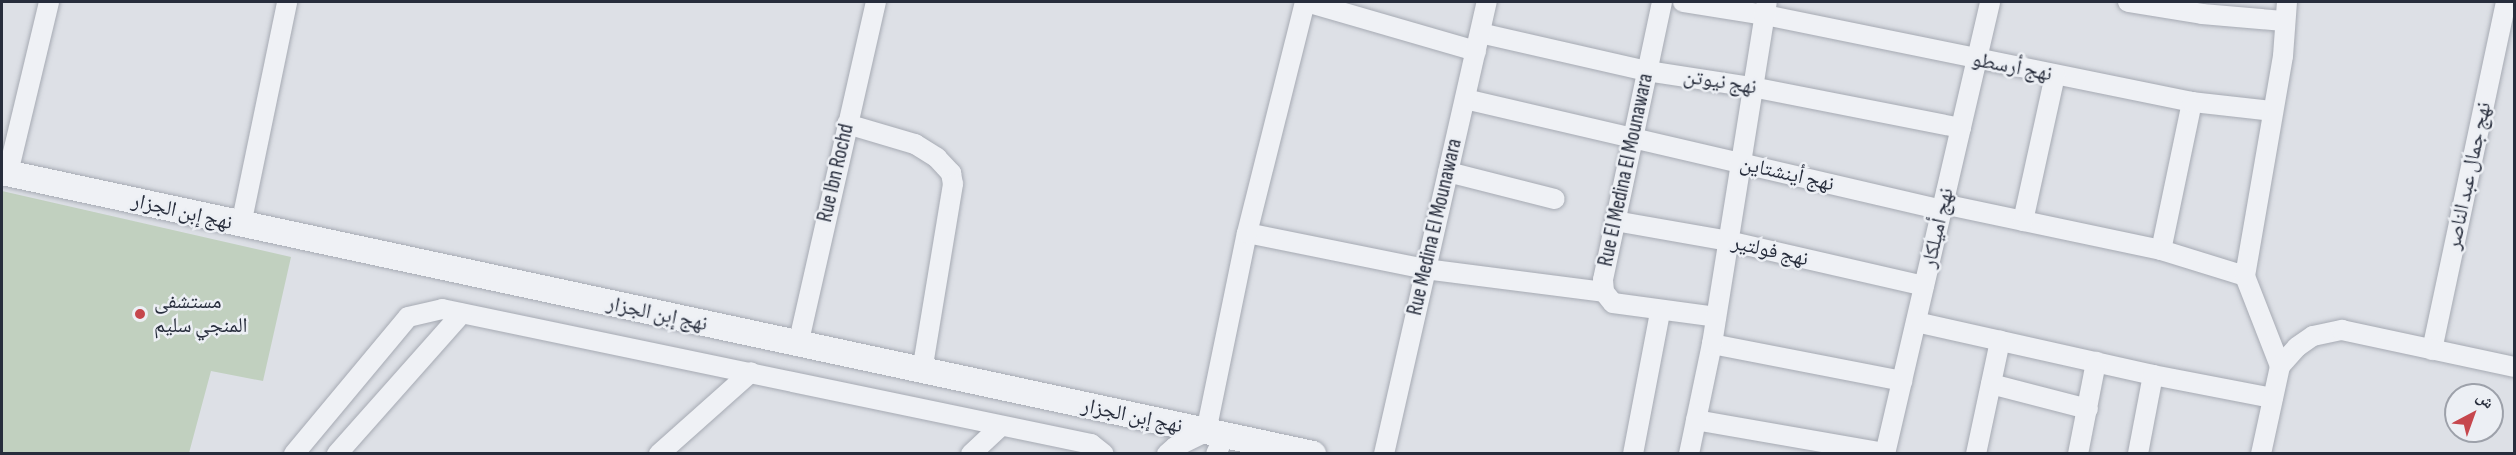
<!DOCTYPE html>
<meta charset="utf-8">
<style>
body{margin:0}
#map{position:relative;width:2516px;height:455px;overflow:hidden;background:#dde0e6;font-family:"Sofia Sans Condensed","Noto Naskh Arabic",sans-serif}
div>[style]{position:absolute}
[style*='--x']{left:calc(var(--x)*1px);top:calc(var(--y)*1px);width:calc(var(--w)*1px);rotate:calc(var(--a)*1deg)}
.green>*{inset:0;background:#c1d0bf}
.roads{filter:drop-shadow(0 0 2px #a6aab3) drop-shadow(0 0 2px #a6aab3)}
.minor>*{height:20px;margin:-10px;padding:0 10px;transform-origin:10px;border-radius:10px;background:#eff1f5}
.tertiary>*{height:26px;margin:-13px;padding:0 13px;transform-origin:13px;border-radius:13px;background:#eff1f5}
.dots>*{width:16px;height:16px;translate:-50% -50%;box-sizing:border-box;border:3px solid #eceff4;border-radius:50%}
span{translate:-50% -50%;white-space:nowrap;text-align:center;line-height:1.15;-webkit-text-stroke:5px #eceff4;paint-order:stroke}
.street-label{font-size:21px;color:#272d3c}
.poi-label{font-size:21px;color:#272d3c}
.left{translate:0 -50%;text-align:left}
.frame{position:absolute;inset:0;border:3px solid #272d3c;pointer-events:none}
.north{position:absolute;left:2444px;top:383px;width:60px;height:60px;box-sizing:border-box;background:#eceff4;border:2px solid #9da1aa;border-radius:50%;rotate:41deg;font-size:16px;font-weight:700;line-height:24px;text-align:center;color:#272d3c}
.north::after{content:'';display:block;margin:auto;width:21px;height:27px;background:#c6474d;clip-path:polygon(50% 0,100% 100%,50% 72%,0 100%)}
</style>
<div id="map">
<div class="green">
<div style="clip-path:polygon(2px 191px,291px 257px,263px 381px,211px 371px,189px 453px,2px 453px)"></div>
</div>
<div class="roads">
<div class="minor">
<div style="--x:1306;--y:2;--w:177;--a:16.1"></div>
<div style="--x:1662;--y:2;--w:284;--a:102"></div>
<div style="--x:1603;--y:280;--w:12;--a:85"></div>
<div style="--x:1604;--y:292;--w:14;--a:51"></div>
<div style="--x:1613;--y:303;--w:104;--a:7.7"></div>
<div style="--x:1683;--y:2;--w:83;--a:9"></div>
<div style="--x:1765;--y:15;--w:436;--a:11.5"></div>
<div style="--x:2192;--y:102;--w:151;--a:101.8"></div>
<div style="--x:2128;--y:2;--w:75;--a:9.2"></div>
<div style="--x:2202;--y:14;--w:82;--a:4.9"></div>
<div style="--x:1480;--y:33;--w:171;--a:12.8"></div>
<div style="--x:1647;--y:71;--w:106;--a:8.7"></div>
<div style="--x:1752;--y:87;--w:213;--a:11.1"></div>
<div style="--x:1465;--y:99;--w:490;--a:13.1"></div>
<div style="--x:2192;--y:102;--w:81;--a:6.4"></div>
<div style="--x:847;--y:124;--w:71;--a:16.4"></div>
<div style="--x:915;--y:144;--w:26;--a:32"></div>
<div style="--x:937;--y:158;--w:21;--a:47"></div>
<div style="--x:951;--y:173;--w:11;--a:80"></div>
<div style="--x:953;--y:184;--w:190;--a:99.4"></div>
<div style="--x:1448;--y:172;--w:110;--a:14.2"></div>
<div style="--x:8;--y:173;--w:176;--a:-76.5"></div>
<div style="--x:1943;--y:204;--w:223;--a:11.9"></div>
<div style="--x:2161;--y:250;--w:88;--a:17.2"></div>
<div style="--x:1615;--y:221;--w:115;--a:10"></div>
<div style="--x:1728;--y:241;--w:201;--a:12.9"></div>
<div style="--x:2023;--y:221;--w:149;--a:-77.6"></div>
<div style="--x:241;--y:225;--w:228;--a:-78.3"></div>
<div style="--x:1247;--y:233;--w:182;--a:11.4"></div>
<div style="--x:1425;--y:269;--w:180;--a:7.3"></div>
<div style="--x:1916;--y:322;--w:243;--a:12.6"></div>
<div style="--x:2153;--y:375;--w:80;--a:100.8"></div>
<div style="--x:1712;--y:344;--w:194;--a:11"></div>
<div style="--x:798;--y:345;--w:352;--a:-77.2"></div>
<div style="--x:2432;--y:350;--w:356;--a:-78"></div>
<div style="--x:2280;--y:366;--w:97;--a:-111.3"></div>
<div style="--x:2245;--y:276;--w:223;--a:-80.2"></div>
<div style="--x:2283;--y:56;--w:54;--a:-85.8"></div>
<div style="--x:2153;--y:375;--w:122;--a:10.9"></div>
<div style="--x:1991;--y:384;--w:100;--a:14.5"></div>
<div style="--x:1696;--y:420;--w:192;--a:9.9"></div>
<div style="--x:294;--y:454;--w:178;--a:-50.2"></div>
<div style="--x:408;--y:317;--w:35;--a:-13"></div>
<div style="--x:442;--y:309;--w:663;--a:11.75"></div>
<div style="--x:1091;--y:444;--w:16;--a:38"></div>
<div style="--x:337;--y:454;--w:188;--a:-48.4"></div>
<div style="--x:659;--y:454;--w:123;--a:-41.7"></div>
<div style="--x:971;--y:454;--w:41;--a:-43"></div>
<div style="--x:1167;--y:454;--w:11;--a:-41"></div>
<div style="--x:1175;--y:447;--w:34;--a:-26"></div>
<div style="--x:1206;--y:432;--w:203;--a:-78.4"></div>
<div style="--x:1247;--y:233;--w:238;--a:-75.9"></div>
<div style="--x:1216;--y:454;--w:21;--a:-65"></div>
<div style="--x:1384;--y:454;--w:464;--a:-77.2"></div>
<div style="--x:1633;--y:454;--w:145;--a:-79.2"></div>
<div style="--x:1689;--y:454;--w:112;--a:-78.2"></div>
<div style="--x:1712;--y:344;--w:346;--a:-80.9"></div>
<div style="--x:1885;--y:454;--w:464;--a:-76.9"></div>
<div style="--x:1976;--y:454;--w:116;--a:-78"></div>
<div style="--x:2078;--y:454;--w:94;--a:-78.9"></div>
<div style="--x:2261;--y:454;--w:90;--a:-77.8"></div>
<div style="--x:2280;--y:366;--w:25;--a:-48"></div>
<div style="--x:2297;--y:347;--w:19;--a:-35"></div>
<div style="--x:2313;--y:336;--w:30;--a:-12"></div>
<div style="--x:2342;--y:330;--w:176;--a:12.1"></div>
</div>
<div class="tertiary">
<div style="--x:2;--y:172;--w:1341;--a:12.14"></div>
</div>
</div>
<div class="dots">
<div style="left:140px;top:314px;background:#c6474d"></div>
</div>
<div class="street-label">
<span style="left:2012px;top:67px;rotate:11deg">نهج أرسطو</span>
<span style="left:1720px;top:82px;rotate:9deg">نهج نيوتن</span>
<span style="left:1626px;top:170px;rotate:-78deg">Rue El Medina El Mounawara</span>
<span style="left:836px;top:173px;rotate:-77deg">Rue Ibn Rochd</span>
<span style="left:1787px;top:174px;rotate:13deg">نهج أينشتاين</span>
<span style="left:2469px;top:176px;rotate:-78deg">نهج جمال عبد الناصر</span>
<span style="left:182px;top:212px;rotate:13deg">نهج إبن الجزار</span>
<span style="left:1435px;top:227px;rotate:-77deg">Rue Medina El Mounawara</span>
<span style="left:1938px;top:228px;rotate:-77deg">نهج أميلكار</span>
<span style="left:1770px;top:251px;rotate:13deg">نهج فولتير</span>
<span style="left:657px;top:314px;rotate:12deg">نهج إبن الجزار</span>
<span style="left:1132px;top:416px;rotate:12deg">نهج إبن الجزار</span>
</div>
<div class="poi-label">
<span class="left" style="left:154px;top:314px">مستشفى<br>المنجي سليم</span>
</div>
<div class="frame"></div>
<div class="north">ش</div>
</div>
